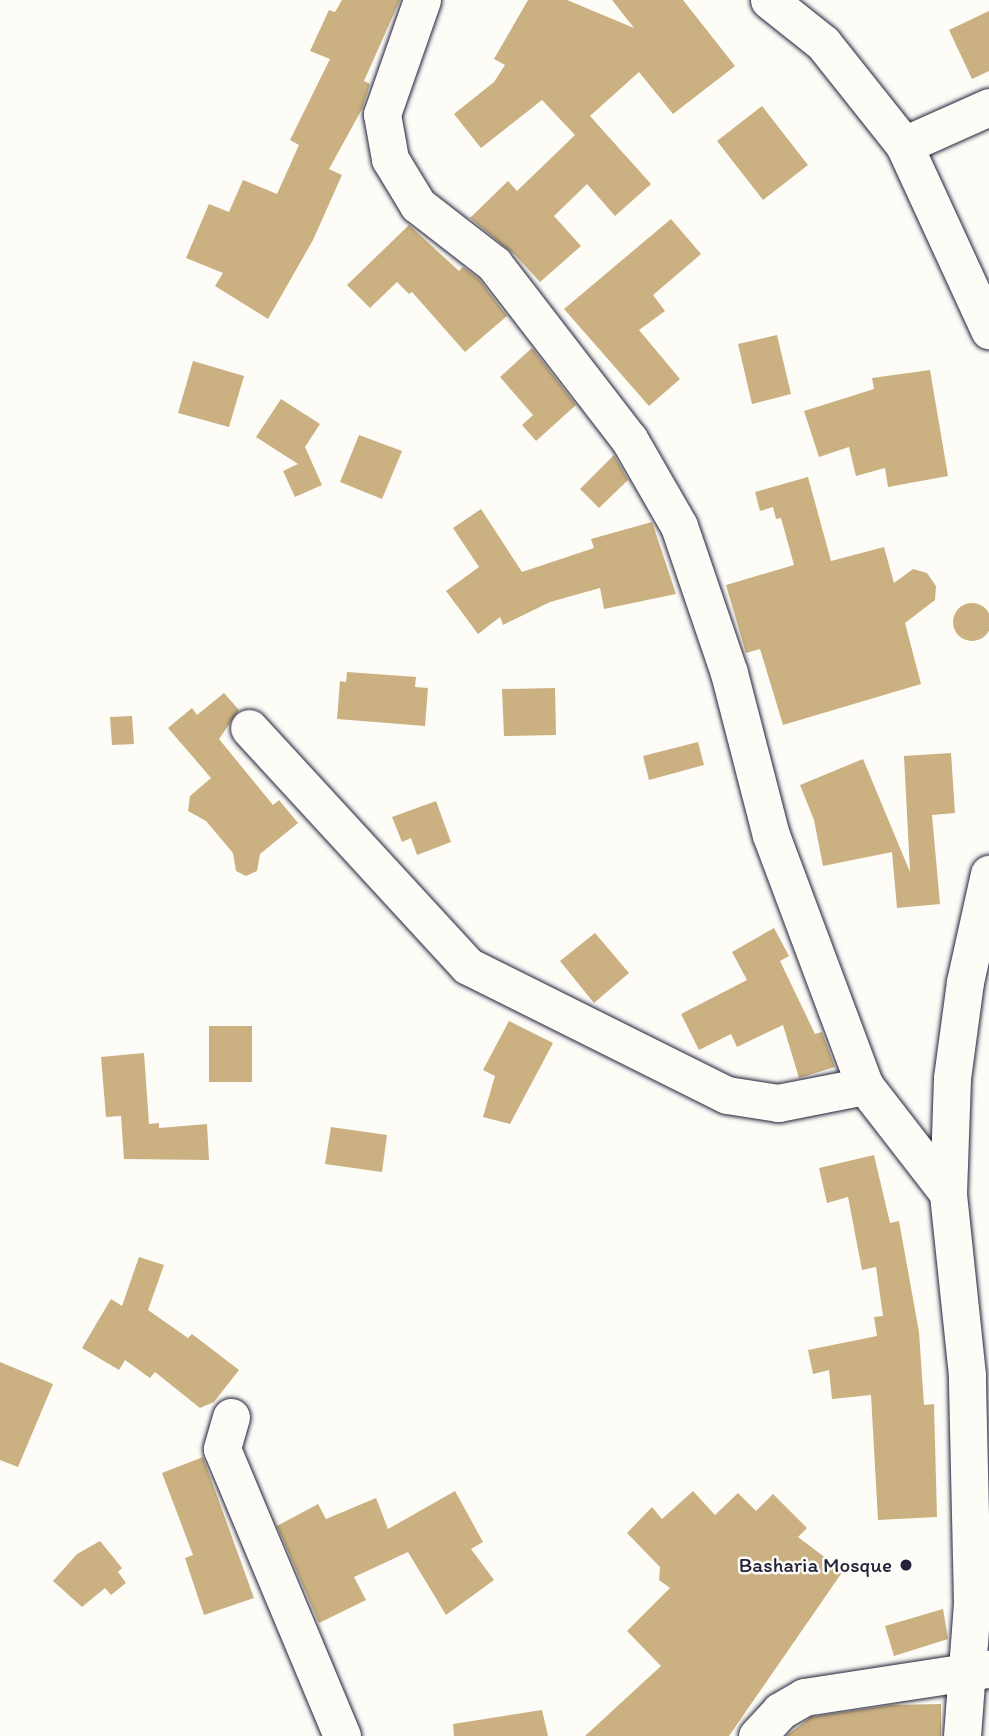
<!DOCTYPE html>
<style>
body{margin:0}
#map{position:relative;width:989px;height:1736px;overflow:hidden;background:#fdfcf7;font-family:Itim,sans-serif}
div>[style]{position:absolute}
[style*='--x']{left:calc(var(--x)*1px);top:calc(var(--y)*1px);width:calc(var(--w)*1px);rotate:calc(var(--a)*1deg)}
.building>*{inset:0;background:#cbb181}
.round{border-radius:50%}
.roads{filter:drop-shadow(0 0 2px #22223b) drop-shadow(0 0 2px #22223b)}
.minor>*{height:37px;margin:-18.5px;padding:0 18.5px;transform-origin:18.5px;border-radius:18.5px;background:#fdfcf7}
.dots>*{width:19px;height:19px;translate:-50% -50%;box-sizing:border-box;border:4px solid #fdfcf7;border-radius:50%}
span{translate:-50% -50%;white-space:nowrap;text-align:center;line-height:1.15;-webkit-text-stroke:5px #fdfcf7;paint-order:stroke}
.poi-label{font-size:21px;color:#22223b}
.right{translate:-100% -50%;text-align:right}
</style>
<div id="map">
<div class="building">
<div style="clip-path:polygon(342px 0,400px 0,364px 81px,370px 84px,362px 109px,329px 169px,342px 175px,313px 240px,268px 319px,215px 286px,223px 273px,186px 258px,209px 204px,229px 212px,243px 180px,277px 194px,299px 145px,290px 140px,330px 59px,310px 51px,329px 10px,335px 12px)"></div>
<div style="clip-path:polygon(528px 0,567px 0,634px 28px,612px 0,683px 0,735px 66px,673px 114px,639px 72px,590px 116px,651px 184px,615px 216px,587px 184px,554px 216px,581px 246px,540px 282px,515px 255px,470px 218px,508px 181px,517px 191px,575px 135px,542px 100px,481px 148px,454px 114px,494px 82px,505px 65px,494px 59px)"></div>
<div style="clip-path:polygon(989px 11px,989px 71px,972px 79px,949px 30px)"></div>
<div style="clip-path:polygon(762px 106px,808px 165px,763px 200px,717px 141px)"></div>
<div style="clip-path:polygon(671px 219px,701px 254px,653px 295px,665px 311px,639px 330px,680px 379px,649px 406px,564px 309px)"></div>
<div style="clip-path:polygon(409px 225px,459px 271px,463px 267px,479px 279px,507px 316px,465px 352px,412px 292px,409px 294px,397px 282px,370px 308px,347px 285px)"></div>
<div style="clip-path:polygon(777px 335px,791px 394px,752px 404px,738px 344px)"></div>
<div style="clip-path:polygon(532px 348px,576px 405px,536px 441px,522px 425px,533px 415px,500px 377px)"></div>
<div style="clip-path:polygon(193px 361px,244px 376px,229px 427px,178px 413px)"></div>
<div style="clip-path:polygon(930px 370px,948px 476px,888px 487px,885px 468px,856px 476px,849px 447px,819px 457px,804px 411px,874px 389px,872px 378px)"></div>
<div style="clip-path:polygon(281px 399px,320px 424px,305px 447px,322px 485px,295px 497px,283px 471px,298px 464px,256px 437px)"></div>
<div style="clip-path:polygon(359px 435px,402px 451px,382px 499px,340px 482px)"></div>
<div style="clip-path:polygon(614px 455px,628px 480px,599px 508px,580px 489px)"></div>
<div style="clip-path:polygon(808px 477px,831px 561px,884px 547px,894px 583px,913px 569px,927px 573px,936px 586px,935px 600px,905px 623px,921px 684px,783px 725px,760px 649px,746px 653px,726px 585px,794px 565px,781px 518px,776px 519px,773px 507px,760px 511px,755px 492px)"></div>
<div style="clip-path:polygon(481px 509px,522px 572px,594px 548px,591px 539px,652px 522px,676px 594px,604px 609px,600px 588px,550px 602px,503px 625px,500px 617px,478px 634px,446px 591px,479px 567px,453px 528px)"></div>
<div class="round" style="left:953px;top:603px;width:38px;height:38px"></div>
<div style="clip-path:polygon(347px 672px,416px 677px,415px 687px,428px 688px,425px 726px,337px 719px,340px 681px,346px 682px)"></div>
<div style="clip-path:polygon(555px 688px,556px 735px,504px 736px,502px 689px)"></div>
<div style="clip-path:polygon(224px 693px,239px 710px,219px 739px,273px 805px,279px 800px,298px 823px,260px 854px,257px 871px,246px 876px,236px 871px,233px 853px,206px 821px,188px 811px,190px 796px,211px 778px,168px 728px,192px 708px,197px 715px)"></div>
<div style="clip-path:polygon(132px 716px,134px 744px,112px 745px,110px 717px)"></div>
<div style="clip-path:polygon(698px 742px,704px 765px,649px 780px,643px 756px)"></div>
<div style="clip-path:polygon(951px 753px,955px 813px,932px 815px,940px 904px,897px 908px,892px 852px,823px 866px,814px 820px,800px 785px,863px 759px,910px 872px,904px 756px)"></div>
<div style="clip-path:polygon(436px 801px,451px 842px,417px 855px,411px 838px,402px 842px,392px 817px)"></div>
<div style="clip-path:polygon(774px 928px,789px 956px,780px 961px,815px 1034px,822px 1032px,835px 1067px,799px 1078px,783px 1025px,737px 1047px,731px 1034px,699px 1050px,681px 1014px,747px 980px,732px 952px)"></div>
<div style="clip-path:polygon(595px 933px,629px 973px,594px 1003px,560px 961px)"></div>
<div style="clip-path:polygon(509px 1021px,553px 1043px,510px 1124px,483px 1117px,495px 1076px,483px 1070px)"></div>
<div style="clip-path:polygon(209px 1026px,252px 1026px,252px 1082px,209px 1082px)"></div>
<div style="clip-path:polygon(144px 1053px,149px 1124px,159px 1123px,159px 1128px,207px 1124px,209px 1160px,124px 1159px,121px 1116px,106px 1117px,101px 1057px)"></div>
<div style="clip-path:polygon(331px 1127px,387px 1135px,382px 1172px,325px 1164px)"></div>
<div style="clip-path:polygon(874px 1155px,890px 1223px,899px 1221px,919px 1332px,924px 1405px,934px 1404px,937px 1517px,878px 1520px,871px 1395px,832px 1399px,829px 1370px,813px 1374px,808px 1350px,877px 1336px,874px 1317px,883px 1316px,876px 1267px,862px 1270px,848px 1197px,827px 1203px,819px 1168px)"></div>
<div style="clip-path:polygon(139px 1257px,164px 1265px,148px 1310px,188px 1338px,192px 1334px,239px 1370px,214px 1402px,200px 1408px,155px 1372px,150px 1378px,125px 1360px,119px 1370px,82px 1348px,111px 1299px,122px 1306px)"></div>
<div style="clip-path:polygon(0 1362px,53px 1384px,18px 1467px,0 1460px)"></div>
<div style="clip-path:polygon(203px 1457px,254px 1598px,204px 1615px,185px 1558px,193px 1555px,162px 1473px)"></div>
<div style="clip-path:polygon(455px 1491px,483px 1542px,471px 1549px,494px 1580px,446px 1615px,408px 1552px,354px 1577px,366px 1600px,319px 1623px,277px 1526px,318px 1504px,326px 1519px,376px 1498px,388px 1529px)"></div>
<div style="clip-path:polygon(693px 1491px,715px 1515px,738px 1493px,756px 1511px,773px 1494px,807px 1528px,798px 1537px,843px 1571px,729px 1736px,585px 1736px,661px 1666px,627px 1631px,670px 1588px,659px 1580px,660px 1567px,627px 1533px,652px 1507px,662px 1519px)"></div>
<div style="clip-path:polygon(100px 1541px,122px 1568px,118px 1572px,126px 1583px,111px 1595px,105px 1588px,82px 1607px,53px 1581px,77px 1554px)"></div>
<div style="clip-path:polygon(943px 1609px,948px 1639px,894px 1656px,885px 1626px)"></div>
<div style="clip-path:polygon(941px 1704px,941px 1736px,786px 1736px,811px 1717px,891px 1705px)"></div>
<div style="clip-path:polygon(542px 1710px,548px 1736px,454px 1736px,453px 1724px)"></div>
</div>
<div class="roads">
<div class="minor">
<div style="--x:422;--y:0;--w:121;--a:109.3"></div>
<div style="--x:382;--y:114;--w:46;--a:79.9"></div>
<div style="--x:390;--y:159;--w:54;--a:58.7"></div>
<div style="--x:418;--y:205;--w:96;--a:37.8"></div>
<div style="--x:494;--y:264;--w:221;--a:52.4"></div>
<div style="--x:629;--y:439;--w:100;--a:60.1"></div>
<div style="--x:679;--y:526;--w:155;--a:71.2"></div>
<div style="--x:729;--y:673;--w:167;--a:75.5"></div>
<div style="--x:771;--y:835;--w:268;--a:69.5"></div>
<div style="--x:865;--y:1086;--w:135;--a:52.2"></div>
<div style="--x:769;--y:0;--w:69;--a:38.5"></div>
<div style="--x:823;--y:43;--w:130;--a:51.5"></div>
<div style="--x:904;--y:145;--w:204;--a:65.3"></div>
<div style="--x:904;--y:145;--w:93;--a:-24.1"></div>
<div style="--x:249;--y:728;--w:323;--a:47.4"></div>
<div style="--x:468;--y:966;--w:289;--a:26.5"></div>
<div style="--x:727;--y:1095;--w:52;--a:8.9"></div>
<div style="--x:778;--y:1103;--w:89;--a:-11.1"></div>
<div style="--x:231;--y:1417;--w:33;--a:106"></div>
<div style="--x:222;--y:1449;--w:311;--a:67.3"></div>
<div style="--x:757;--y:1736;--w:34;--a:-47"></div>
<div style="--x:780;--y:1711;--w:28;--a:-30"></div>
<div style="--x:804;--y:1697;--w:186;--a:-8.7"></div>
<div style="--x:962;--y:1736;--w:133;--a:-85.7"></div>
<div style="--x:972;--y:1603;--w:228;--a:-91.3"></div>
<div style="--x:967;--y:1375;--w:183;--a:-96"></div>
<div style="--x:948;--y:1193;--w:115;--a:-88"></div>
<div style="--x:952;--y:1078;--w:97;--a:-82.3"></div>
<div style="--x:965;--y:982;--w:111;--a:-77.5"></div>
</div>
</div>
<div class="dots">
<div style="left:906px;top:1565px;background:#22223b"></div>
</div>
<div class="poi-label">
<span class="right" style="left:892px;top:1565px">Basharia Mosque</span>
</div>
</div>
